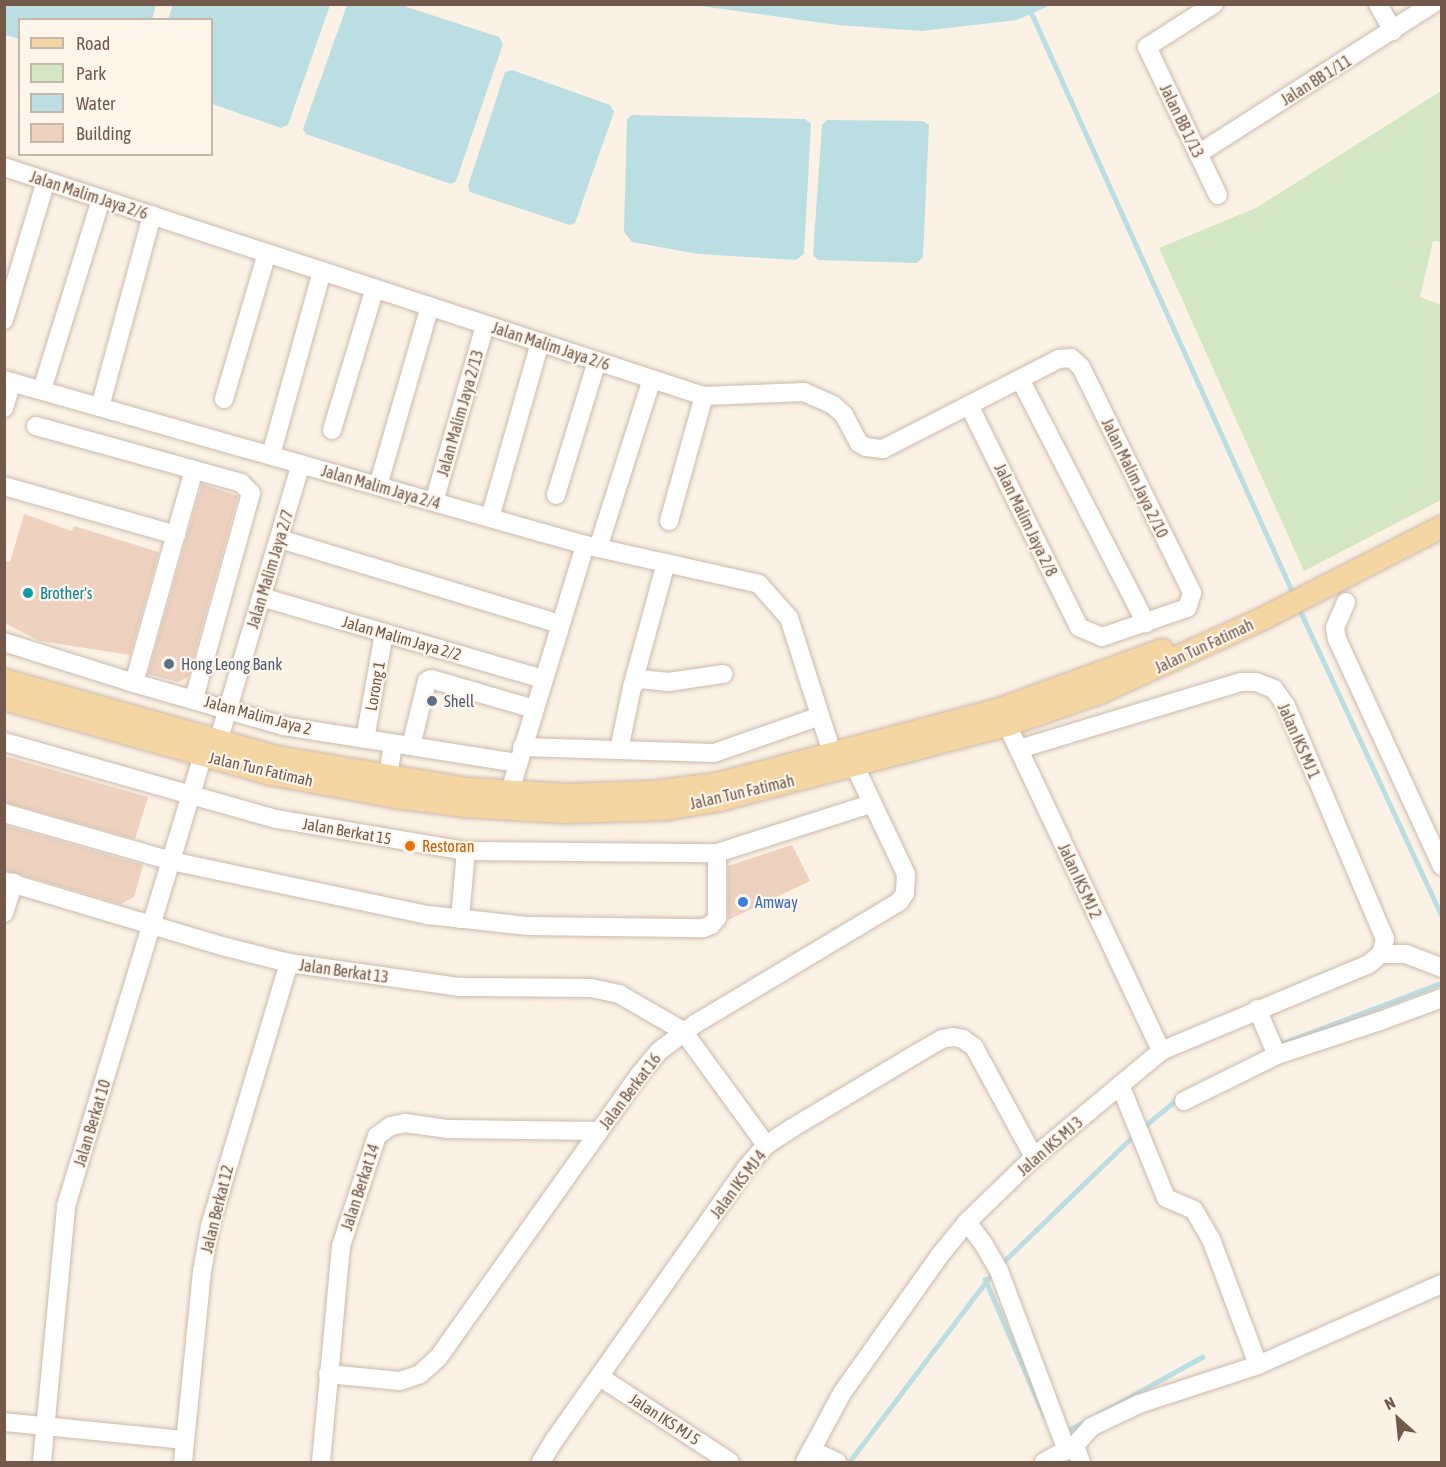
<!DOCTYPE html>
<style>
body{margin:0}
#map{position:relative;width:1446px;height:1467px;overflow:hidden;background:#fbf2e5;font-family:"Asap Condensed",sans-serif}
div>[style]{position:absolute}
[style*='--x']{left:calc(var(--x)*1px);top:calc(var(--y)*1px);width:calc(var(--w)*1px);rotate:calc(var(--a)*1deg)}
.green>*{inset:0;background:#d3e7c5}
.water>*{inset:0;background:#bbdee3}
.stream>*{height:4.5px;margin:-2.25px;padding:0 2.25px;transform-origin:2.25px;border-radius:2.25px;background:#bbdee3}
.building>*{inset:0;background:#eed1bf}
.roads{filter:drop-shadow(0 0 2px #ccbaac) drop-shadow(0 0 2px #ccbaac)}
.minor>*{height:18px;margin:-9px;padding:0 9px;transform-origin:9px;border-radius:9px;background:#fff}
.major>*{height:22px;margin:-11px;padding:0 11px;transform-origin:11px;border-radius:11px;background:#f5d5a2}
.dots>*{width:16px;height:16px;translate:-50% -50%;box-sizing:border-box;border:3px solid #fef6eb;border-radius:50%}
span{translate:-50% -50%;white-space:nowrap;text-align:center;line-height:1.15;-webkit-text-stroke:4.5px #fef6eb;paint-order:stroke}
.street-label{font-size:16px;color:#72594c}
.culture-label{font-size:16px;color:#0d838f}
.left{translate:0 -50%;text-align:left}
.service-label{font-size:16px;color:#4e5e75}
.food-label{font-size:16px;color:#c56008}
.shop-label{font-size:16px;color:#366cbe}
.frame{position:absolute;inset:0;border:6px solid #72594c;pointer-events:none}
.legend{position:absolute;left:18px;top:18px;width:195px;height:138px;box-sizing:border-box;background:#fef6eb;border:2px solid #c6b7ab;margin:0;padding:8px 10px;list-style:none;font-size:18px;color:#72594c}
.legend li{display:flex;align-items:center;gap:12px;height:30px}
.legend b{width:30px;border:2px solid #c6b7ab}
.north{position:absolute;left:1368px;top:1389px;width:60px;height:60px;-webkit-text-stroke:4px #fef6eb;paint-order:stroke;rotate:333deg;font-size:16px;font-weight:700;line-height:24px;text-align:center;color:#72594c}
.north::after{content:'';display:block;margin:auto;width:21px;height:27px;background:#72594c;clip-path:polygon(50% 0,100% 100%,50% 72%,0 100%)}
</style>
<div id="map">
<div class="green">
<div style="clip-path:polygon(1441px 91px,1441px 242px,1433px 241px,1420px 297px,1441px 305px,1441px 500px,1304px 571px,1159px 248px,1256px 208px)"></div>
</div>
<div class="water">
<div style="clip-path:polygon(5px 4px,156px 4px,156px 5px,152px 19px,20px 20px,19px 39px,5px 35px)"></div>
<div style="clip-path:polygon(173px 5px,330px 5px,288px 125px,281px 128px,212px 104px,212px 20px,168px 19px)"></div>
<div style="clip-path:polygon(347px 5px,401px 5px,499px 37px,503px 44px,456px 181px,451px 184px,306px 134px,303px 129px)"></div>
<div style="clip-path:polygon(694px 5px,1051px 4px,1051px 5px,1017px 20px,922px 31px,838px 25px)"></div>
<div style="clip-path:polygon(512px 70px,610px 105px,614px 112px,575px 223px,570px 225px,470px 192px,468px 186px,505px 72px)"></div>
<div style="clip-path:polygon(632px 115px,805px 119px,811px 124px,804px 254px,796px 260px,698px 254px,632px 242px,624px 232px,627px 119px)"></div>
<div style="clip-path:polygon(827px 120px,923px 121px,929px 125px,923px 257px,917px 263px,818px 260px,813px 255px,822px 125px)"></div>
</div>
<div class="stream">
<div style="--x:1032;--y:14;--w:637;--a:65.73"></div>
<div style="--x:1299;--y:608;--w:340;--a:65.1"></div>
<div style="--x:1283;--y:1043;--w:166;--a:-20.8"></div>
<div style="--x:1141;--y:1129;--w:52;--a:-39.5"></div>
<div style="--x:1001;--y:1264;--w:187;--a:-44.1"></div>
<div style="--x:985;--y:1279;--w:148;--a:66.5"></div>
<div style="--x:1099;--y:1414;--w:118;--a:-29"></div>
<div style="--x:1064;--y:1432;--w:28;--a:-27"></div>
<div style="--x:849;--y:1462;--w:241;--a:-52.8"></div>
</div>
<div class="building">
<div style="clip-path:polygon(202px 484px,238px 496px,188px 677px,178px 682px,148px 674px)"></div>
<div style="clip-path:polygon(24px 514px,72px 531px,74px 526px,159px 552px,130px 655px,40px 641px,4px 623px,4px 560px,10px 562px)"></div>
<div style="clip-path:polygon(4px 756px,148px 797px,135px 839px,4px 802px)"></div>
<div style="clip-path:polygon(4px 825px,143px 865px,134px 897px,121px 904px,4px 870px)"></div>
<div style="clip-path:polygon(792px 845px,810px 881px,728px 920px,728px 866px)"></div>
</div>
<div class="roads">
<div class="minor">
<div style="--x:1214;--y:4;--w:80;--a:147.3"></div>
<div style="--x:1147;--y:47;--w:164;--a:64.4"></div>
<div style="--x:1378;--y:4;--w:31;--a:61"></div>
<div style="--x:1198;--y:154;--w:279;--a:-32.6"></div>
<div style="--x:4;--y:167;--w:737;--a:18.12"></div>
<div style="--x:704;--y:396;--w:100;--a:-2.3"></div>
<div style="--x:804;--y:392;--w:32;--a:24"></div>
<div style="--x:833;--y:405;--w:15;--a:42"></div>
<div style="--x:844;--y:415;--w:32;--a:62"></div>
<div style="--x:859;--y:443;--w:8;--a:30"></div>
<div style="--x:866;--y:447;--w:17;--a:7"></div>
<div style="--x:883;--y:449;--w:198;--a:-27.1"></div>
<div style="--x:1059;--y:359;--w:12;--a:-5"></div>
<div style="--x:1071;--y:358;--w:13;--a:42"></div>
<div style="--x:1081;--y:367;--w:252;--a:63.8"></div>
<div style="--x:1192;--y:593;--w:16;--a:108"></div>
<div style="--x:1187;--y:608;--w:90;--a:161.2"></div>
<div style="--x:1102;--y:637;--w:25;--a:-157"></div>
<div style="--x:1079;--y:627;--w:248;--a:-116.4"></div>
<div style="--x:4;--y:320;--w:145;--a:-73.2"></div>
<div style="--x:1020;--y:379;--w:275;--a:62.7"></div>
<div style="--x:4;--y:380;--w:604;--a:15.85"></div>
<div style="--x:585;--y:545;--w:178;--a:12.6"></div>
<div style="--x:759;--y:584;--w:45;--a:48.6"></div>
<div style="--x:789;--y:618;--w:142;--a:72.3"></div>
<div style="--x:42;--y:390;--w:200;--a:-72.8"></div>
<div style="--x:224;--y:399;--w:152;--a:-73.6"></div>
<div style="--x:100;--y:407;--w:199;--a:-74.8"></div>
<div style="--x:4;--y:408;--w:27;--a:-73"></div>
<div style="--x:36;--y:426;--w:213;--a:15.5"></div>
<div style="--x:241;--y:483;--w:14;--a:45"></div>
<div style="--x:251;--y:493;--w:213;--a:105.5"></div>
<div style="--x:332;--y:430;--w:148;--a:-73.2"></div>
<div style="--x:271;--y:455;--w:191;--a:-74.5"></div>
<div style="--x:4;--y:486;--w:179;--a:15.9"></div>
<div style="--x:378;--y:486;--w:187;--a:-73.9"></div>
<div style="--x:556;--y:495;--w:140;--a:-73"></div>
<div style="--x:434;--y:502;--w:184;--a:-73.9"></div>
<div style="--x:490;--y:518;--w:183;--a:-74.1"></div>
<div style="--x:669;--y:521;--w:130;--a:-74.4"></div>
<div style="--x:280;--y:539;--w:293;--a:16.9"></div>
<div style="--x:598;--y:548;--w:177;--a:-72.3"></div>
<div style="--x:261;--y:597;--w:294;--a:16.2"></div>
<div style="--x:1346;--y:602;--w:28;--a:113"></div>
<div style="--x:1335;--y:628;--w:11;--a:80"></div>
<div style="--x:1337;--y:639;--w:250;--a:65.2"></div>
<div style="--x:4;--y:642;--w:136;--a:17.5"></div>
<div style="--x:134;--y:683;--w:156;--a:16"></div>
<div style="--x:284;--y:726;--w:236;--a:9"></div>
<div style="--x:134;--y:683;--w:221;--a:-74.3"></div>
<div style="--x:632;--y:687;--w:129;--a:-74.7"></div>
<div style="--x:1002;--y:714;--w:373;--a:64.7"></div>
<div style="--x:365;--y:739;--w:108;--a:-79.8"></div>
<div style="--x:4;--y:742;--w:284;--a:15.8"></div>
<div style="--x:277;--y:819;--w:192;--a:9.6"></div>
<div style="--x:466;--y:851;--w:251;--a:0.5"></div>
<div style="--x:717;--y:853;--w:162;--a:-17.7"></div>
<div style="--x:218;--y:742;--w:290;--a:-73.4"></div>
<div style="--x:411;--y:746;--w:67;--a:-76.2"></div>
<div style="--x:427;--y:681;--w:4;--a:-27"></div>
<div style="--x:431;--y:679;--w:107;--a:16.2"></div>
<div style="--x:522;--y:747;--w:192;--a:1.8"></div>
<div style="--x:714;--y:753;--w:112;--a:-19.2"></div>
<div style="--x:619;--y:750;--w:64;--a:-78.3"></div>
<div style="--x:632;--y:687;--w:11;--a:-45"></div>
<div style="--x:640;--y:679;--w:29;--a:6"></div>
<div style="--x:669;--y:682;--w:55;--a:-8.4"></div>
<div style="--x:388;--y:776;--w:33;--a:-81"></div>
<div style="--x:506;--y:804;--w:271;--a:-73"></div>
<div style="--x:4;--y:813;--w:174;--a:16"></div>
<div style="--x:171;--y:861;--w:263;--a:11.9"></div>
<div style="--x:428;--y:915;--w:101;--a:6.3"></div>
<div style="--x:528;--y:926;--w:175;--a:0.7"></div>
<div style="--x:703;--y:928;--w:9;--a:-21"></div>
<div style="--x:711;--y:925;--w:9;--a:-49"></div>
<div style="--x:717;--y:918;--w:65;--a:-90"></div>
<div style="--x:4;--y:881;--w:227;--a:16.6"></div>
<div style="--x:222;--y:946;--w:69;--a:14.2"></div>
<div style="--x:289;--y:963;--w:173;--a:8"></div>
<div style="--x:460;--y:987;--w:131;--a:0.4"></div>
<div style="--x:591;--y:988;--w:29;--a:12"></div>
<div style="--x:619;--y:994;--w:74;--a:30"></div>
<div style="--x:683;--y:1031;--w:141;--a:53.9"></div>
<div style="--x:4;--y:913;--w:32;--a:-72"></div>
<div style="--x:460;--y:919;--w:68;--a:-85"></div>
<div style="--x:1381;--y:954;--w:25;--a:0"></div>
<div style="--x:1406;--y:954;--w:39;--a:21"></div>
<div style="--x:1257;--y:1009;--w:50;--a:66.5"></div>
<div style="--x:1120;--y:1085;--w:122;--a:67.8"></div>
<div style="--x:1166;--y:1198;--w:30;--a:23"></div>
<div style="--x:1194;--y:1210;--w:34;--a:60"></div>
<div style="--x:1211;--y:1239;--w:134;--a:69.5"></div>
<div style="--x:1184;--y:1101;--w:104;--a:-26.3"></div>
<div style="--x:1277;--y:1055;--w:108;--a:-18.3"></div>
<div style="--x:1380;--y:1021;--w:66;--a:-20.4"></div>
<div style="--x:967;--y:1222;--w:26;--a:53"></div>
<div style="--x:983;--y:1243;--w:32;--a:60"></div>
<div style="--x:999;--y:1271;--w:192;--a:69.3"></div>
<div style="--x:328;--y:1374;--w:72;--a:5.6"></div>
<div style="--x:400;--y:1381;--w:21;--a:-19"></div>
<div style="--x:420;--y:1374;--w:24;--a:-42"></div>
<div style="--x:438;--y:1358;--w:347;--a:-54.6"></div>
<div style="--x:639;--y:1075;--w:30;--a:-50"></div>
<div style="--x:658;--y:1052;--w:46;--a:-37.1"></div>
<div style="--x:695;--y:1024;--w:238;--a:-30.9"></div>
<div style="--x:899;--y:902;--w:11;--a:-56"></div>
<div style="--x:905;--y:893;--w:19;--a:-87"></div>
<div style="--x:906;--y:874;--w:135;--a:-115.4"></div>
<div style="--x:600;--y:1377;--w:155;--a:33.2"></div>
<div style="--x:4;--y:1422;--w:181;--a:5.7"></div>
<div style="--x:1075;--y:1445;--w:18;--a:71"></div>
<div style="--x:811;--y:1450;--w:29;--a:25"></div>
<div style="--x:42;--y:1462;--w:257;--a:-84.6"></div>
<div style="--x:66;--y:1206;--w:471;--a:-73.1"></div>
<div style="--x:183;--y:1462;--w:191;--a:-84.3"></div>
<div style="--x:202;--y:1272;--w:47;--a:-80.1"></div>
<div style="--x:210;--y:1226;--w:275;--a:-73.3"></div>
<div style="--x:321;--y:1462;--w:217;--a:-84.7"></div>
<div style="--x:341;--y:1246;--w:116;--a:-71.9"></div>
<div style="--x:377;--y:1136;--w:17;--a:-36"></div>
<div style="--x:391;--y:1126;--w:14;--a:-12"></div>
<div style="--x:405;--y:1123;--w:42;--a:8.1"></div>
<div style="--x:447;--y:1129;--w:152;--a:0.8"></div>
<div style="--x:541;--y:1462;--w:27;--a:-59"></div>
<div style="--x:555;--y:1439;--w:332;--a:-54.8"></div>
<div style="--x:746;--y:1168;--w:30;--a:-49"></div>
<div style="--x:766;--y:1145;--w:31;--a:-33"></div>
<div style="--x:792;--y:1128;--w:144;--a:-30.8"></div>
<div style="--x:916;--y:1054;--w:30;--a:-30"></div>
<div style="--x:942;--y:1039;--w:11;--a:-10"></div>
<div style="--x:953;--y:1037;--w:10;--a:11"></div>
<div style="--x:963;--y:1039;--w:14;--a:36"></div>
<div style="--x:974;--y:1047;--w:125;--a:61.4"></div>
<div style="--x:805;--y:1462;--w:78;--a:-61.8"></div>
<div style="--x:842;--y:1393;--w:169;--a:-54.6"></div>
<div style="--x:940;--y:1255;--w:43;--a:-50.7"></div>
<div style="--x:967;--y:1222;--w:93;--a:-44.1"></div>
<div style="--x:1034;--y:1157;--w:165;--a:-39.8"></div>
<div style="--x:1161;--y:1051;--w:225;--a:-22.7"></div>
<div style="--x:1369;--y:964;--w:16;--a:-40"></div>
<div style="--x:1381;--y:954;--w:16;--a:-75"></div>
<div style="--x:1385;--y:939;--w:253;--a:-113"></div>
<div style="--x:1286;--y:706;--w:21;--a:-125"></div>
<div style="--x:1274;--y:689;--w:19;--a:-159"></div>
<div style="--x:1256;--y:682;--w:15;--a:180"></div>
<div style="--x:1241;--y:682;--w:232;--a:163.2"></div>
<div style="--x:1044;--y:1462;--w:35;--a:-29"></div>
<div style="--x:1075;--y:1445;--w:24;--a:-48"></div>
<div style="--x:1091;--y:1427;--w:53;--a:-25.6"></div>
<div style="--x:1139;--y:1404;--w:125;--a:-18.1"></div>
<div style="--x:1258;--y:1365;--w:201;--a:-23.8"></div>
</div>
<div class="major">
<div style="--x:4;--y:680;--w:283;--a:15.8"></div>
<div style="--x:276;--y:757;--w:194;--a:9.5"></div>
<div style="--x:467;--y:789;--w:99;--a:3.5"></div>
<div style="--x:566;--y:795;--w:88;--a:-2"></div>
<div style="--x:654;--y:792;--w:64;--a:-7.2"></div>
<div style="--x:717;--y:784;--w:293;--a:-14.8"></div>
<div style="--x:1000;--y:709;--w:173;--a:-19.9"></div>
<div style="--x:4;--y:699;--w:277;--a:15.7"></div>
<div style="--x:271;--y:774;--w:127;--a:10.4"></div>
<div style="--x:396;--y:797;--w:70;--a:7.4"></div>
<div style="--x:465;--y:806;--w:100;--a:3.4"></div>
<div style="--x:565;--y:812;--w:101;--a:-1.7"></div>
<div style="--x:666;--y:809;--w:54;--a:-9.6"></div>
<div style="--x:719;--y:800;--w:298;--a:-14.6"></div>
<div style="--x:1007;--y:725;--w:100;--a:-19.3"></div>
<div style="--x:1101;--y:692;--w:181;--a:-24.4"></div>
<div style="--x:1266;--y:617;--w:198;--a:-27.1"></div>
</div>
</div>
<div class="dots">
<div style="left:28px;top:593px;background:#0f9aa8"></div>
<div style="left:169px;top:664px;background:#5c6f8a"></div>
<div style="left:432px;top:701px;background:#5c6f8a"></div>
<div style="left:410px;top:846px;background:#e8710a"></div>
<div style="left:743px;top:902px;background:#3f7fe0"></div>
</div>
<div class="street-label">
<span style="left:1316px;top:80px;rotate:-32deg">Jalan BB 1/11</span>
<span style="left:1182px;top:121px;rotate:64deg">Jalan BB 1/13</span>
<span style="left:89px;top:195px;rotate:18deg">Jalan Malim Jaya 2/6</span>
<span style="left:551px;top:346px;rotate:18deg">Jalan Malim Jaya 2/6</span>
<span style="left:460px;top:413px;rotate:-74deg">Jalan Malim Jaya 2/13</span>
<span style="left:1135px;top:478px;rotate:64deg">Jalan Malim Jaya 2/10</span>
<span style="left:381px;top:487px;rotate:16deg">Jalan Malim Jaya 2/4</span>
<span style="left:1026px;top:520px;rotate:64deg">Jalan Malim Jaya 2/8</span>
<span style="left:270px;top:569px;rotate:-73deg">Jalan Malim Jaya 2/7</span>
<span style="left:402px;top:638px;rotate:16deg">Jalan Malim Jaya 2/2</span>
<span style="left:1204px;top:646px;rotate:-25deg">Jalan Tun Fatimah</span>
<span style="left:375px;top:686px;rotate:-80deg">Lorong 1</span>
<span style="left:258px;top:715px;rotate:15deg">Jalan Malim Jaya 2</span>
<span style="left:1299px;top:741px;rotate:66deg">Jalan IKS MJ 1</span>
<span style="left:261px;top:769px;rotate:13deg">Jalan Tun Fatimah</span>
<span style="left:742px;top:792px;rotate:-13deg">Jalan Tun Fatimah</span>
<span style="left:347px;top:831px;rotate:10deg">Jalan Berkat 15</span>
<span style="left:1080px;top:881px;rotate:65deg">Jalan IKS MJ 2</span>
<span style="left:344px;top:971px;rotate:8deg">Jalan Berkat 13</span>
<span style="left:630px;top:1091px;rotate:-53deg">Jalan Berkat 16</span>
<span style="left:92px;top:1123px;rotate:-73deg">Jalan Berkat 10</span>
<span style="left:1050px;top:1146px;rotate:-41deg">Jalan IKS MJ 3</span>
<span style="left:738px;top:1184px;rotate:-53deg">Jalan IKS MJ 4</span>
<span style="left:360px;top:1187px;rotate:-72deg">Jalan Berkat 14</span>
<span style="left:217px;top:1209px;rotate:-76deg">Jalan Berkat 12</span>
<span style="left:665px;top:1419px;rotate:33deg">Jalan IKS MJ 5</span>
</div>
<div class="culture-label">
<span class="left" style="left:40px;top:593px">Brother's</span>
</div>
<div class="service-label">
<span class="left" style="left:181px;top:664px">Hong Leong Bank</span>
<span class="left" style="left:444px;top:701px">Shell</span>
</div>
<div class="food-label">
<span class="left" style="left:422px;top:846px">Restoran</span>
</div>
<div class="shop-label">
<span class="left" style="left:755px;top:902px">Amway</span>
</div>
<div class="frame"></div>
<ul class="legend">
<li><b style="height:8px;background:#f5d5a2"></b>Road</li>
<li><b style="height:16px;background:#d3e7c5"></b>Park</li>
<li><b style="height:16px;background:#bbdee3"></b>Water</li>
<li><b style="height:16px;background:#eed1bf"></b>Building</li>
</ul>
<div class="north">N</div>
</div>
